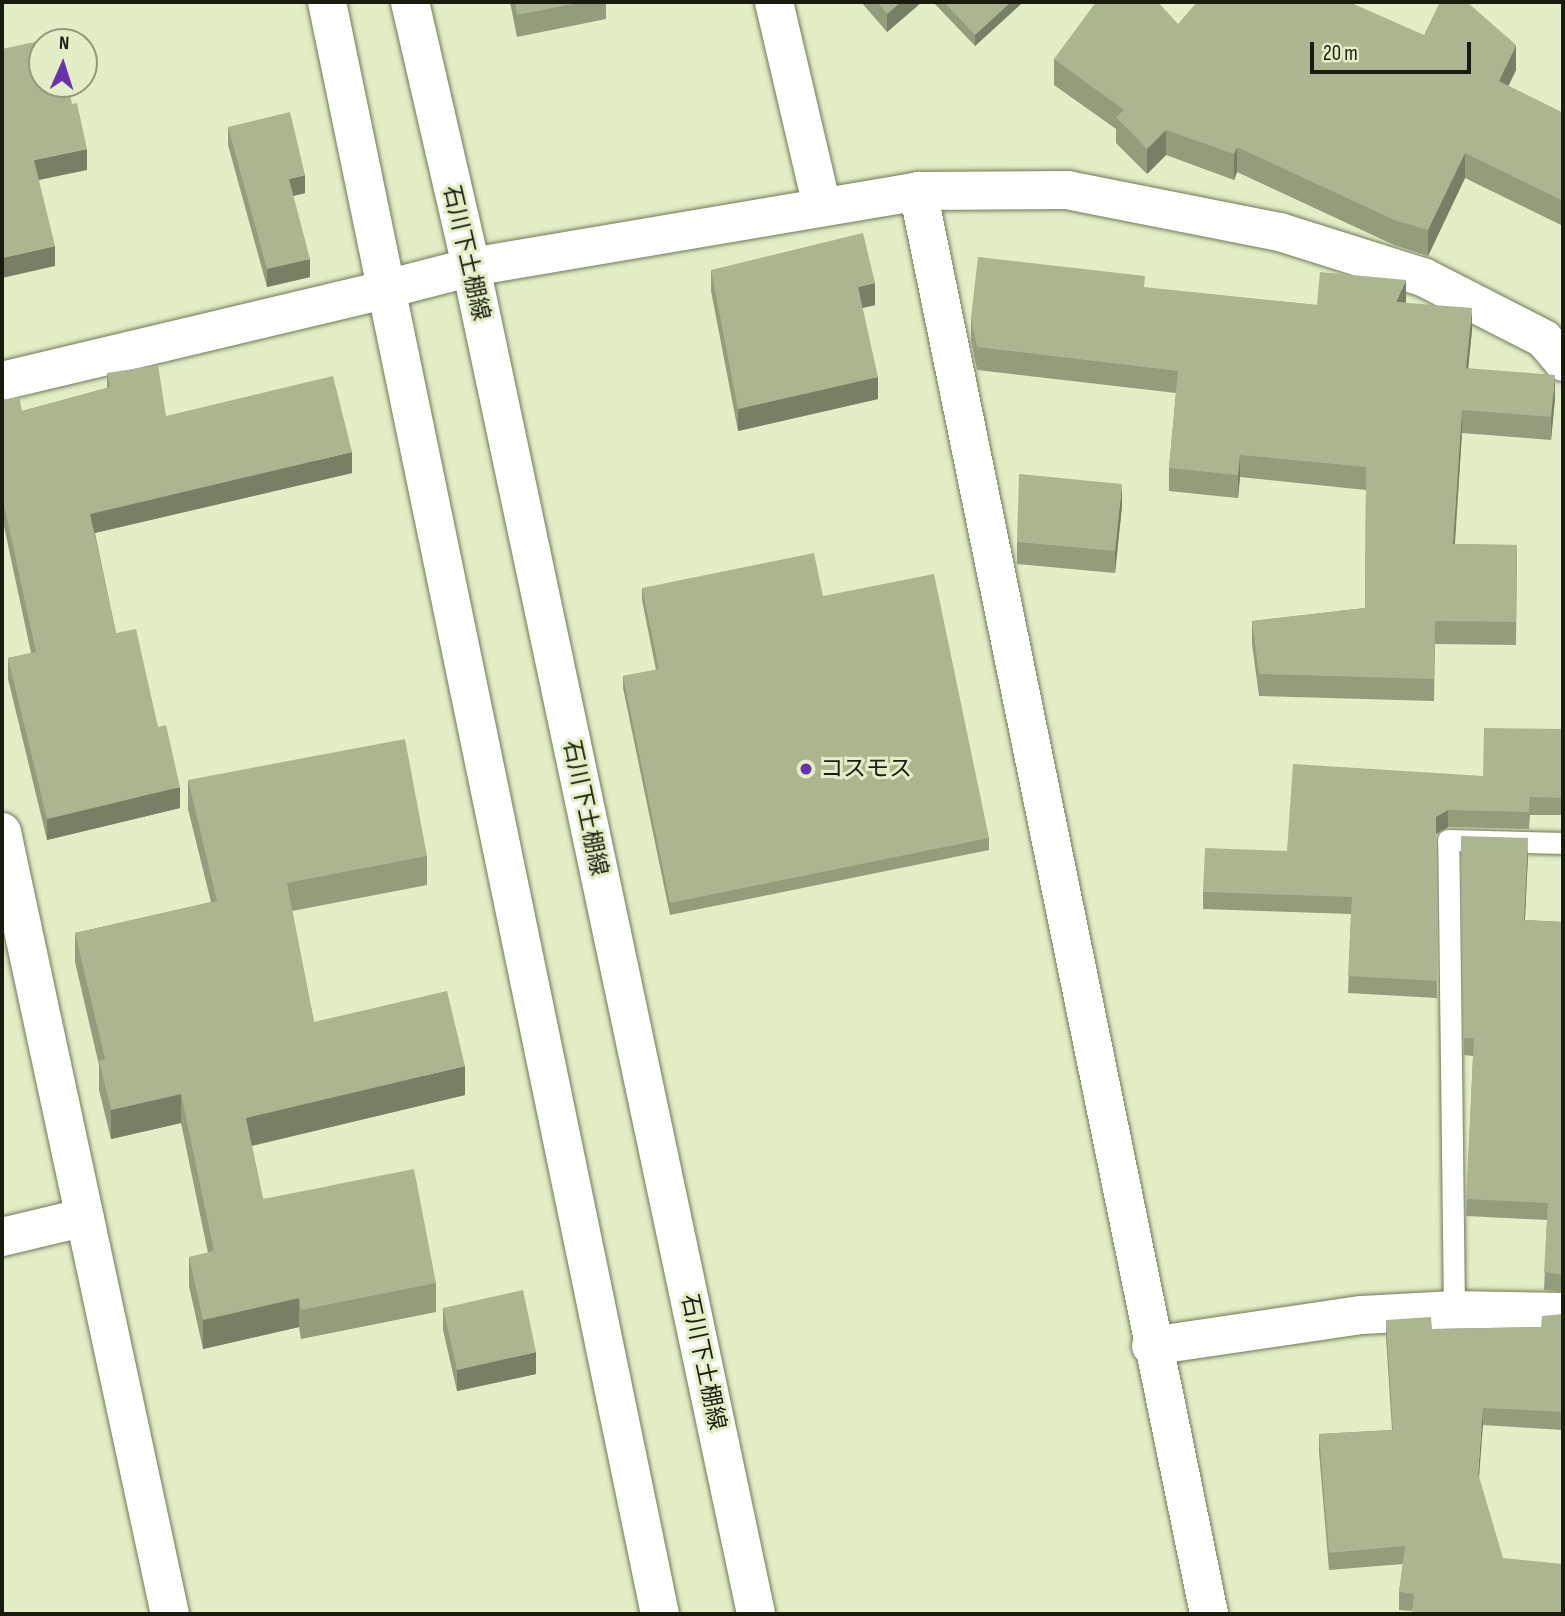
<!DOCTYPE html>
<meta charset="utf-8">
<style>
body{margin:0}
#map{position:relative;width:1565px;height:1616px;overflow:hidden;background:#e3edc6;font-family:"Sofia Sans Condensed","Noto Sans JP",sans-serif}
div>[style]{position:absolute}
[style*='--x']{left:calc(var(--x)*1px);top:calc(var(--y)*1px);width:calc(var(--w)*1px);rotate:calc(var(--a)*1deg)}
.roads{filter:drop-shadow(0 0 2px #717a57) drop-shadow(0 0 2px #717a57)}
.service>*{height:21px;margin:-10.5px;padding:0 10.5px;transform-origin:10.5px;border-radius:10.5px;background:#fff}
.minor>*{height:38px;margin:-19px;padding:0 19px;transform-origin:19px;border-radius:19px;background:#fff}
.tertiary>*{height:38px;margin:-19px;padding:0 19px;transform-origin:19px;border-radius:19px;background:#fff}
.wall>*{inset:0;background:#939c7b}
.shaded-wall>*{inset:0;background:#787f64}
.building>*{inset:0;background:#abb58f}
.dots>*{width:19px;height:19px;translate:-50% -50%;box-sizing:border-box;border:4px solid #e3edc6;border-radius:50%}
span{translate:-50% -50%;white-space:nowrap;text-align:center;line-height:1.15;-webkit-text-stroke:6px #e3edc6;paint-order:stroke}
.street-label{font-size:23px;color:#181b0d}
.poi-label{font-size:23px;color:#181b0d}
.left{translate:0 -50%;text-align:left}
.frame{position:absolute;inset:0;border:4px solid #181b0d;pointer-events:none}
.north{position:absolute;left:28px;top:28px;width:70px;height:70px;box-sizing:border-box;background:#e3edc6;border:2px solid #92997c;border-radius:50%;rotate:3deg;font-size:19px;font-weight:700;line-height:28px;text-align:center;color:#181b0d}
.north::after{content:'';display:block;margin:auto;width:24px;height:32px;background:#6833aa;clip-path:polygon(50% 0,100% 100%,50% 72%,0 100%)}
.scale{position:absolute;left:1310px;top:42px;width:161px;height:32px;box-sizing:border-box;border:4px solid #181b0d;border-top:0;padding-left:9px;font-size:21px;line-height:24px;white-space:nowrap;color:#181b0d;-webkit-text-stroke:5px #e3edc6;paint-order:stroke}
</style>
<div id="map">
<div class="roads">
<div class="service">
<div style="--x:1454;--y:1310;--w:470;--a:-90.7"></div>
<div style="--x:1448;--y:840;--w:115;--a:1.5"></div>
</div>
<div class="minor">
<div style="--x:774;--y:2;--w:210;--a:76.8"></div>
<div style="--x:918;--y:191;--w:1452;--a:78.44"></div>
<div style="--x:2;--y:381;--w:392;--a:-13.4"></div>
<div style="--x:2;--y:832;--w:800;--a:77.88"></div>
<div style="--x:2;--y:1237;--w:85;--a:-13.5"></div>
<div style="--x:1151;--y:1346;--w:213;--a:-8.4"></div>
<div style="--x:1362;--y:1315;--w:92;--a:-3.1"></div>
<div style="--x:1454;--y:1310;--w:109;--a:1.1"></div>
</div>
<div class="tertiary">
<div style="--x:327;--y:2;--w:1646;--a:78.33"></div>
<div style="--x:410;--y:2;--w:272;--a:77"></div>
<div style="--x:471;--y:267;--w:1377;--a:78.05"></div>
<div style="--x:383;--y:290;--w:91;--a:-14.6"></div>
<div style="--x:471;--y:267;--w:453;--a:-9.6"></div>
<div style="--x:918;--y:191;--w:149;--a:-0.4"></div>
<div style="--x:1067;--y:190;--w:217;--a:11.2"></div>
<div style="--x:1280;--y:232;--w:150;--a:17.5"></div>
<div style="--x:1423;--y:277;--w:136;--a:27.1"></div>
<div style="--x:1544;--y:339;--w:30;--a:50"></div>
</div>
</div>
<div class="wall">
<div style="clip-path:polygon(510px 2px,606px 2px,606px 19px,517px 37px)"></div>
<div style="clip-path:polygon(861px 2px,922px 2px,887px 32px)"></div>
<div style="clip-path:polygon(933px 2px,1023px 2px,975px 46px)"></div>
<div style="clip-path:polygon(1178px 24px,1424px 35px,1516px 70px,1508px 86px,1563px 113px,1563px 226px,1465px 178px,1428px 256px,1394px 245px,1237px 172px,1234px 180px,1166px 155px,1147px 174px,1116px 143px,1116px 129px,1054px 85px,1054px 59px)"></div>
<div style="clip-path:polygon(228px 127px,305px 193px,293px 196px,310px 277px,267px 287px,228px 145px)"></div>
<div style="clip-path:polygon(711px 270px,875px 305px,862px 308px,878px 399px,738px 431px,711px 291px)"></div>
<div style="clip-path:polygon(1145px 288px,1317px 305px,1406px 303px,1472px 330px,1468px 368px,1555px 398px,1551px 440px,1462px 433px,1455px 544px,1517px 545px,1516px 645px,1435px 644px,1434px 701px,1259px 696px,1252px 644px,1252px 621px,1365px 608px,1366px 490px,1240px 477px,1238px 498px,1169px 491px,1169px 468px,1176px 393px,977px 370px,971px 341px,971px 318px)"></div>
<div style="clip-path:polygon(107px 373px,166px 416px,352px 473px,95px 533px,116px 633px,158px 727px,180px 808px,47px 840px,8px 679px,8px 658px,31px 653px,2px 517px,2px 400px,22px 411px,107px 388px)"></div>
<div style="clip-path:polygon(1122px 506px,1115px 573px,1017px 564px,1017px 542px)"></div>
<div style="clip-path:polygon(642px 588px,823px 596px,989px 838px,989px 850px,670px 915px,623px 688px,623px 676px,656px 670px,642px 600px)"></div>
<div style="clip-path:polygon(1563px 729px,1563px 815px,1530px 815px,1529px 829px,1448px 827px,1436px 834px,1437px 998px,1348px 993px,1351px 914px,1203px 909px,1203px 892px,1287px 851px,1483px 776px)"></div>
<div style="clip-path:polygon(188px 780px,427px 856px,427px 885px,292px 911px,314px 1022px,465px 1095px,252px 1146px,263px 1199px,436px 1283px,436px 1312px,301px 1339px,299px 1327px,203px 1349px,189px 1286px,189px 1257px,208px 1253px,181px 1123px,111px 1139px,99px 1090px,99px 1065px,75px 962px,75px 933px,211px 902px,188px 809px)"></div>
<div style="clip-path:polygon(1461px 836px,1528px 855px,1525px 920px,1563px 922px,1563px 1292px,1544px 1290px,1547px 1220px,1466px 1216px,1473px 1056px,1464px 1055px)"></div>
<div style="clip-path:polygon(443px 1308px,536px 1374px,457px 1391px,443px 1330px)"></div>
<div style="clip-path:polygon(1563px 1314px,1563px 1430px,1483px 1425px,1412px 1611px,1399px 1610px,1399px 1592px,1403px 1564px,1329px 1570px,1319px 1452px,1319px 1434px,1392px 1430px,1386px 1338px,1386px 1320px,1432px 1329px,1541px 1327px)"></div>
</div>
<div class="shaded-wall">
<div style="clip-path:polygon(901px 2px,922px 2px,887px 32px,887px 14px)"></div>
<div style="clip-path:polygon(1011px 2px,1023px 2px,975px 46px,975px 35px)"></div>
<div style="clip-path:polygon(1516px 45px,1516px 70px,1499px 106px,1499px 81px)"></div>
<div style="clip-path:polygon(1166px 130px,1166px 155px,1147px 174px,1147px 149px)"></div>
<div style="clip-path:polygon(1237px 147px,1237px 172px,1234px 180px,1234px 154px)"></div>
<div style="clip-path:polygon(87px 149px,87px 170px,34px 181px,34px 160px)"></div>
<div style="clip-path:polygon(1465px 153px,1465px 178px,1428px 256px,1428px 230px)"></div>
<div style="clip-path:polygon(305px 175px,305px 193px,289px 197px,289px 179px)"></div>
<div style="clip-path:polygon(55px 246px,55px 266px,2px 278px,2px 258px)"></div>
<div style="clip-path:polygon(310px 259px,310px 277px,267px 287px,267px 269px)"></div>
<div style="clip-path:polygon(1406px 280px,1406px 303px,1396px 302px)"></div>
<div style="clip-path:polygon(875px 283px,875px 305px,858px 309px,858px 287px)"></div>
<div style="clip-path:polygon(1472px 308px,1472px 330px,1466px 391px,1466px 368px)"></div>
<div style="clip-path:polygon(1555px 375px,1555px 398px,1551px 440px,1551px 417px)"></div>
<div style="clip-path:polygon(878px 377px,878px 399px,738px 431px,738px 409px)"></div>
<div style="clip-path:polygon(1462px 410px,1462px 433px,1453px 567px,1453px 544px)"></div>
<div style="clip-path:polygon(352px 452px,352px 473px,90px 534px,90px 514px)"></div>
<div style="clip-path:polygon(1240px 455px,1240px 477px,1238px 498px,1238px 475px)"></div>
<div style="clip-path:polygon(1122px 484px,1122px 506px,1115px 573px,1115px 551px)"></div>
<div style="clip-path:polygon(180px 787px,180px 808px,47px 840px,47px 819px)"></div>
<div style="clip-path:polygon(1448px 810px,1448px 827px,1436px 834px,1436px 817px)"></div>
<div style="clip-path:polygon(1528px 838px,1528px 855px,1524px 938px,1524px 920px)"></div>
<div style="clip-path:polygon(465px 1066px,465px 1095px,246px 1147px,246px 1118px)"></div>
<div style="clip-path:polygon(181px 1094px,181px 1123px,111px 1139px,111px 1110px)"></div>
<div style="clip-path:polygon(299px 1298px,299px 1327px,203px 1349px,203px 1320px)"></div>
<div style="clip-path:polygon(536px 1352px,536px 1374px,457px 1391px,457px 1370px)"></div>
<div style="clip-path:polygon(1483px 1408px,1483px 1425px,1478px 1491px,1478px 1473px)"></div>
</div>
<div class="building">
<div style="clip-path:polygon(515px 2px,583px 2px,517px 15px)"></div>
<div style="clip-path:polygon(877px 2px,901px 2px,887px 14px)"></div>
<div style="clip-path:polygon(944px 2px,1011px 2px,975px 35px)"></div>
<div style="clip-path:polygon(1096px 2px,1158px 2px,1178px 24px,1197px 2px,1349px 2px,1424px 35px,1440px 2px,1467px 2px,1516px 45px,1499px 81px,1563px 113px,1563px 201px,1465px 153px,1428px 230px,1394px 220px,1237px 147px,1234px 154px,1166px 130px,1147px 149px,1116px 117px,1124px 110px,1054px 59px)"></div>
<div style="clip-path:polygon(58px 37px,59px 42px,42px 42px,42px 84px,68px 84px,72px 104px,77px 103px,87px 149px,34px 160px,55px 246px,2px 258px,2px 49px)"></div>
<div style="clip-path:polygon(290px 112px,305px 175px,289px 179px,310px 259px,267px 269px,228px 127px)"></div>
<div style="clip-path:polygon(863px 233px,875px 283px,858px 287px,878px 377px,738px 409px,711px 270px)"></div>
<div style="clip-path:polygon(978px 257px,1145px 276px,1144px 287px,1317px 305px,1320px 272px,1406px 280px,1396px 302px,1472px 308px,1466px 368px,1555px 375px,1551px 417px,1462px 410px,1453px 544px,1517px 545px,1516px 622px,1435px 621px,1434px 679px,1259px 674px,1252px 621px,1365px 608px,1366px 467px,1240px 455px,1238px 475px,1169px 468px,1178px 371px,977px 347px,971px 318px)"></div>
<div style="clip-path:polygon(158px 365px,166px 416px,333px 376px,352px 452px,90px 514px,116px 633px,136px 629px,158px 727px,166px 725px,180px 787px,47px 819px,8px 658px,36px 652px,2px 496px,2px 400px,19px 397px,22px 411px,110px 387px,107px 373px)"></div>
<div style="clip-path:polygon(1019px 474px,1122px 484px,1115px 551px,1017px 542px)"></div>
<div style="clip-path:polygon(814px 553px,823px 596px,934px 574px,989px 838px,670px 903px,623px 676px,659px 669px,642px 588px)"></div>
<div style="clip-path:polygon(1484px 728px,1563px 729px,1563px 798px,1530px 797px,1529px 812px,1448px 810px,1436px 817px,1437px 981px,1348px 976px,1352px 897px,1203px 892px,1205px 848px,1287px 851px,1293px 764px,1483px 776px)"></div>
<div style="clip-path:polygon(405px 739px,427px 856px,287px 883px,314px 1022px,447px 991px,465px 1066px,246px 1118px,263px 1199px,414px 1169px,436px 1283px,301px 1310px,299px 1298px,203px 1320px,189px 1257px,214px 1251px,181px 1094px,111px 1110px,99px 1061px,105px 1059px,75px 933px,217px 901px,188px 780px)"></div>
<div style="clip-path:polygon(1461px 836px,1528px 838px,1524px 920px,1563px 922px,1563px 1275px,1544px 1272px,1548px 1203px,1466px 1199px,1474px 1038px,1464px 1038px)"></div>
<div style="clip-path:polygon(523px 1290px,536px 1352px,457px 1370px,443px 1308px)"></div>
<div style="clip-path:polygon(1563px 1314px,1563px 1412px,1483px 1408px,1478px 1473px,1503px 1558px,1563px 1564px,1563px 1614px,1412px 1614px,1414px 1594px,1399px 1592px,1405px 1546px,1329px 1553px,1319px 1434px,1393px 1430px,1386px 1320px,1431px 1317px,1432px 1329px,1541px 1327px,1542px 1316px)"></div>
</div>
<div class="dots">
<div style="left:806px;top:769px;background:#6833aa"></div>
</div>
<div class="street-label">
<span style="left:466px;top:253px;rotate:77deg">石川下土棚線</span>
<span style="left:585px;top:808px;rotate:78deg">石川下土棚線</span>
<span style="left:703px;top:1362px;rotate:78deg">石川下土棚線</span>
</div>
<div class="poi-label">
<span class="left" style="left:820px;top:769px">コスモス</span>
</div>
<div class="frame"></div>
<div class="north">N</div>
<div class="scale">20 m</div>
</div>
